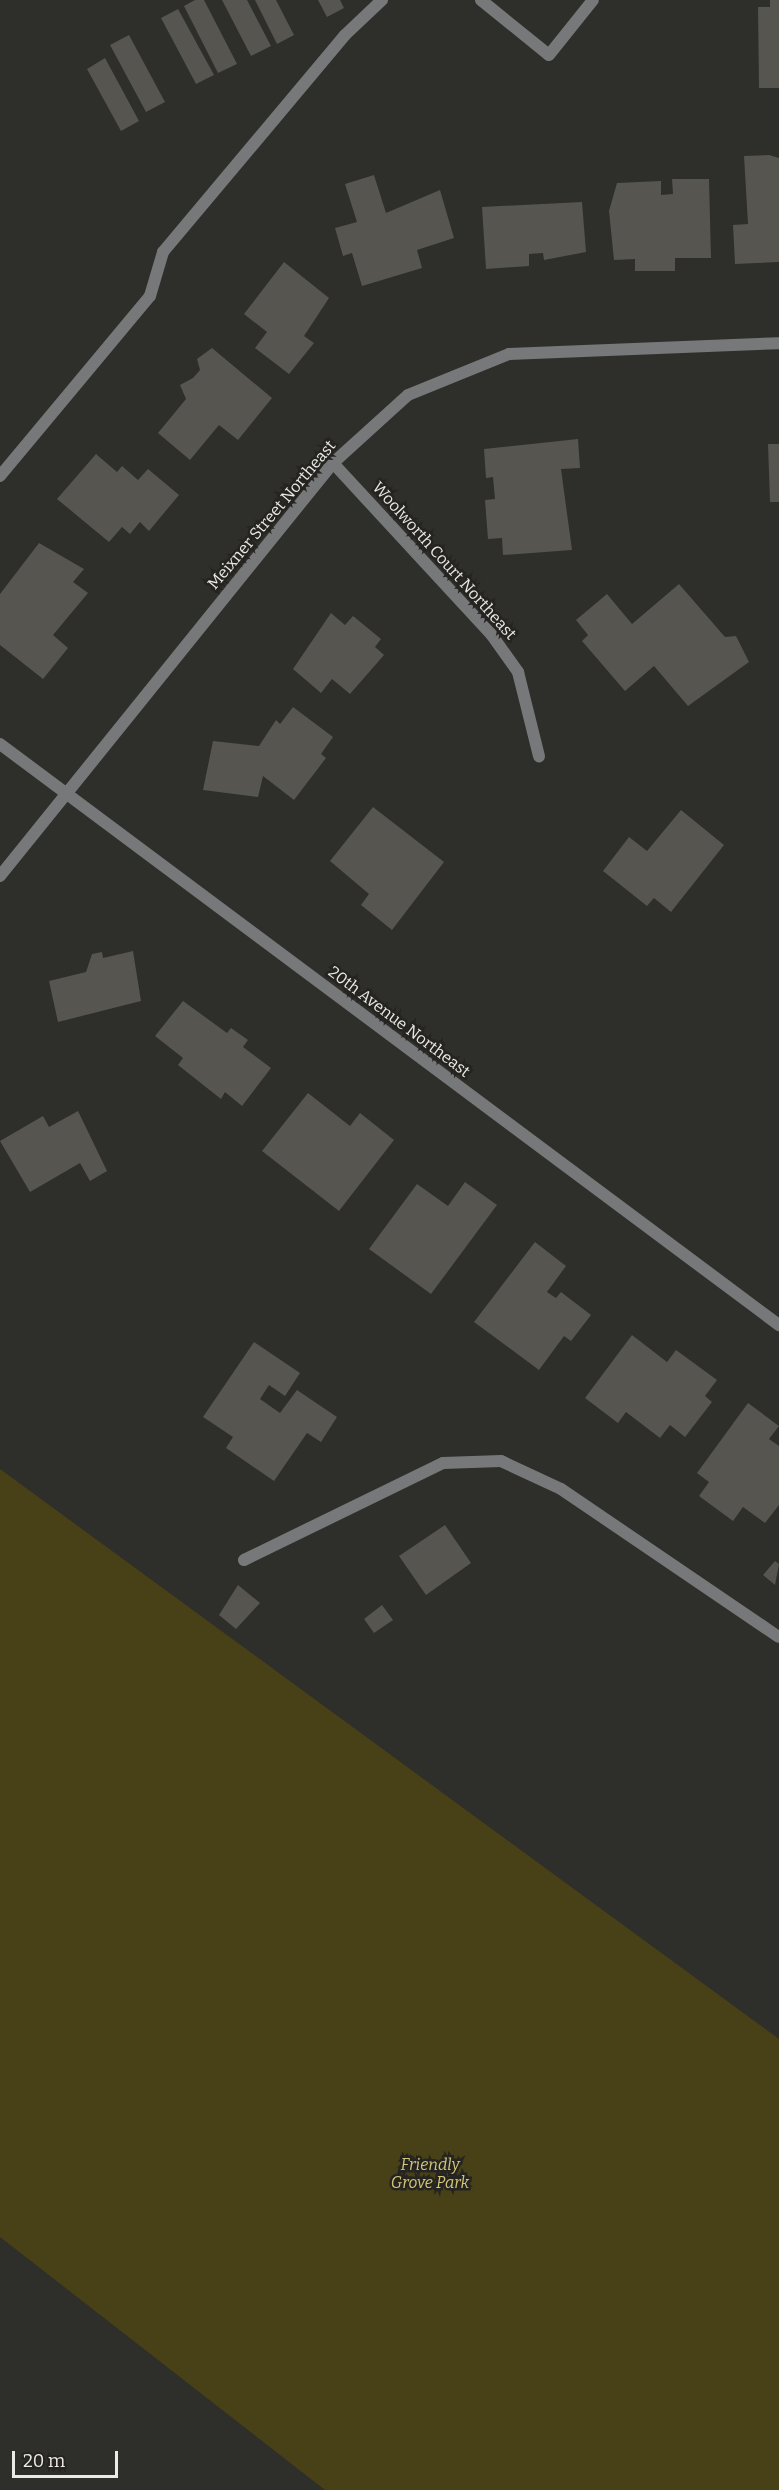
<!DOCTYPE html>
<style>
body{margin:0}
#map{position:relative;width:779px;height:2490px;overflow:hidden;background:#2e2e2a;font-family:Bitter,serif}
div>[style]{position:absolute}
[style*='--x']{left:calc(var(--x)*1px);top:calc(var(--y)*1px);width:calc(var(--w)*1px);rotate:calc(var(--a)*1deg)}
.green>*{inset:0;background:#484016}
.building>*{inset:0;background:#565550}
.lane>*{height:12px;margin:-6px;padding:0 6px;transform-origin:6px;border-radius:6px;background:#767879}
.street>*{height:12px;margin:-6px;padding:0 6px;transform-origin:6px;border-radius:6px;background:#767879}
span{translate:-50% -50%;white-space:nowrap;text-align:center;line-height:1.15;-webkit-text-stroke:5px #252420;paint-order:stroke}
.street-label{font-size:16px;color:#eaeae7}
.park-label{font-size:16px;color:#d4c579;font-style:italic}
.scale{position:absolute;left:12px;top:2451px;width:106px;height:27px;box-sizing:border-box;border:3px solid #eaeae7;border-top:0;padding-left:8px;font-size:18px;line-height:21px;white-space:nowrap;color:#eaeae7;-webkit-text-stroke:4px #252420;paint-order:stroke}
</style>
<div id="map">
<div class="green">
<div style="clip-path:polygon(0 1469px,779px 2039px,779px 2490px,325px 2490px,0 2237px)"></div>
</div>
<div class="building">
<div style="clip-path:polygon(195px 0,204px 0,237px 64px,218px 73px,184px 6px)"></div>
<div style="clip-path:polygon(222px 0,247px 0,271px 46px,251px 56px)"></div>
<div style="clip-path:polygon(255px 0,276px 0,294px 35px,277px 44px)"></div>
<div style="clip-path:polygon(318px 0,340px 0,344px 8px,327px 17px)"></div>
<div style="clip-path:polygon(770px 0,779px 0,779px 88px,759px 88px,758px 7px,770px 7px)"></div>
<div style="clip-path:polygon(178px 9px,214px 75px,196px 84px,161px 18px)"></div>
<div style="clip-path:polygon(129px 35px,165px 102px,146px 112px,110px 45px)"></div>
<div style="clip-path:polygon(105px 58px,139px 121px,121px 131px,87px 69px)"></div>
<div style="clip-path:polygon(769px 155px,779px 158px,779px 262px,735px 264px,733px 225px,748px 224px,744px 156px)"></div>
<div style="clip-path:polygon(374px 175px,386px 213px,440px 190px,454px 238px,417px 250px,422px 268px,362px 286px,352px 253px,343px 256px,335px 228px,357px 222px,345px 184px)"></div>
<div style="clip-path:polygon(672px 179px,709px 179px,711px 258px,675px 258px,675px 271px,635px 271px,635px 259px,614px 260px,609px 211px,617px 183px,661px 181px,661px 195px,673px 194px)"></div>
<div style="clip-path:polygon(582px 202px,586px 252px,544px 260px,543px 253px,529px 254px,529px 266px,486px 269px,482px 207px)"></div>
<div style="clip-path:polygon(284px 262px,329px 298px,304px 336px,314px 343px,289px 374px,255px 348px,267px 332px,244px 314px)"></div>
<div style="clip-path:polygon(212px 348px,272px 398px,238px 440px,219px 425px,190px 460px,158px 433px,186px 399px,180px 385px,193px 378px,200px 370px,197px 359px)"></div>
<div style="clip-path:polygon(578px 439px,580px 468px,561px 469px,572px 550px,503px 555px,502px 538px,488px 539px,485px 500px,495px 499px,493px 477px,486px 478px,484px 449px)"></div>
<div style="clip-path:polygon(768px 444px,779px 444px,779px 502px,770px 502px)"></div>
<div style="clip-path:polygon(96px 454px,117px 472px,122px 466px,138px 480px,148px 469px,179px 495px,149px 531px,140px 522px,130px 534px,122px 527px,109px 542px,57px 499px)"></div>
<div style="clip-path:polygon(39px 543px,84px 569px,73px 582px,88px 593px,53px 635px,68px 648px,43px 679px,0 645px,0 594px)"></div>
<div style="clip-path:polygon(679px 584px,725px 637px,736px 636px,749px 662px,688px 706px,654px 666px,625px 691px,582px 641px,588px 635px,576px 620px,607px 594px,632px 624px)"></div>
<div style="clip-path:polygon(331px 613px,345px 625px,353px 616px,381px 639px,375px 647px,384px 655px,350px 694px,332px 679px,321px 693px,293px 669px)"></div>
<div style="clip-path:polygon(293px 707px,333px 737px,321px 754px,326px 758px,294px 800px,263px 776px,258px 797px,203px 790px,213px 741px,259px 746px,276px 720px,280px 724px)"></div>
<div style="clip-path:polygon(373px 807px,444px 862px,392px 930px,361px 905px,369px 894px,330px 861px)"></div>
<div style="clip-path:polygon(681px 810px,724px 845px,671px 912px,654px 898px,647px 906px,603px 871px,629px 837px,647px 851px)"></div>
<div style="clip-path:polygon(133px 951px,141px 1001px,58px 1022px,49px 981px,86px 972px,92px 954px,102px 952px,103px 958px)"></div>
<div style="clip-path:polygon(183px 1001px,227px 1033px,231px 1028px,248px 1040px,243px 1047px,271px 1068px,242px 1106px,225px 1092px,221px 1099px,178px 1065px,183px 1058px,155px 1036px)"></div>
<div style="clip-path:polygon(308px 1093px,350px 1126px,360px 1113px,394px 1140px,339px 1211px,262px 1151px)"></div>
<div style="clip-path:polygon(78px 1111px,107px 1171px,90px 1181px,80px 1163px,30px 1192px,0 1141px,43px 1116px,49px 1127px)"></div>
<div style="clip-path:polygon(465px 1182px,497px 1205px,431px 1294px,369px 1249px,417px 1184px,448px 1206px)"></div>
<div style="clip-path:polygon(535px 1242px,566px 1266px,547px 1292px,556px 1298px,561px 1292px,591px 1315px,571px 1341px,564px 1336px,539px 1370px,474px 1322px)"></div>
<div style="clip-path:polygon(632px 1335px,667px 1362px,676px 1350px,717px 1380px,705px 1396px,712px 1402px,685px 1437px,670px 1425px,660px 1438px,626px 1412px,618px 1423px,585px 1398px)"></div>
<div style="clip-path:polygon(254px 1342px,300px 1373px,285px 1396px,269px 1385px,260px 1399px,280px 1413px,297px 1390px,337px 1417px,321px 1442px,307px 1433px,274px 1481px,226px 1448px,233px 1437px,203px 1417px)"></div>
<div style="clip-path:polygon(748px 1403px,779px 1426px,769px 1439px,779px 1446px,779px 1505px,765px 1523px,743px 1507px,733px 1521px,699px 1496px,709px 1482px,697px 1473px)"></div>
<div style="clip-path:polygon(445px 1525px,471px 1563px,426px 1595px,399px 1556px)"></div>
<div style="clip-path:polygon(775px 1561px,779px 1564px,775px 1585px,763px 1575px)"></div>
<div style="clip-path:polygon(238px 1585px,260px 1603px,236px 1629px,219px 1615px)"></div>
<div style="clip-path:polygon(382px 1605px,393px 1620px,374px 1633px,364px 1619px)"></div>
</div>
<div class="lane">
<div style="--x:481;--y:0;--w:87;--a:39"></div>
<div style="--x:549;--y:55;--w:70;--a:-51.3"></div>
<div style="--x:0;--y:476;--w:234;--a:-50.2"></div>
<div style="--x:150;--y:296;--w:46;--a:-73.5"></div>
<div style="--x:163;--y:252;--w:283;--a:-50"></div>
<div style="--x:345;--y:35;--w:51;--a:-43.4"></div>
<div style="--x:244;--y:1560;--w:221;--a:-26"></div>
<div style="--x:443;--y:1463;--w:58;--a:-2"></div>
<div style="--x:501;--y:1461;--w:66;--a:25"></div>
<div style="--x:561;--y:1489;--w:263;--a:34.2"></div>
</div>
<div class="street">
<div style="--x:333;--y:463;--w:233;--a:47.3"></div>
<div style="--x:491;--y:634;--w:47;--a:54.6"></div>
<div style="--x:518;--y:672;--w:87;--a:76"></div>
<div style="--x:0;--y:744;--w:972;--a:36.72"></div>
<div style="--x:0;--y:876;--w:531;--a:-51.12"></div>
<div style="--x:333;--y:463;--w:101;--a:-42.2"></div>
<div style="--x:408;--y:395;--w:109;--a:-22.1"></div>
<div style="--x:509;--y:354;--w:270;--a:-2.3"></div>
</div>
<div class="street-label">
<span style="left:272px;top:515px;rotate:-50deg">Meixner Street Northeast</span>
<span style="left:444px;top:561px;rotate:48deg">Woolworth Court Northeast</span>
<span style="left:399px;top:1022px;rotate:37deg">20th Avenue Northeast</span>
</div>
<div class="park-label">
<span style="left:430px;top:2174px">Friendly<br>Grove Park</span>
</div>
<div class="scale">20 m</div>
</div>
